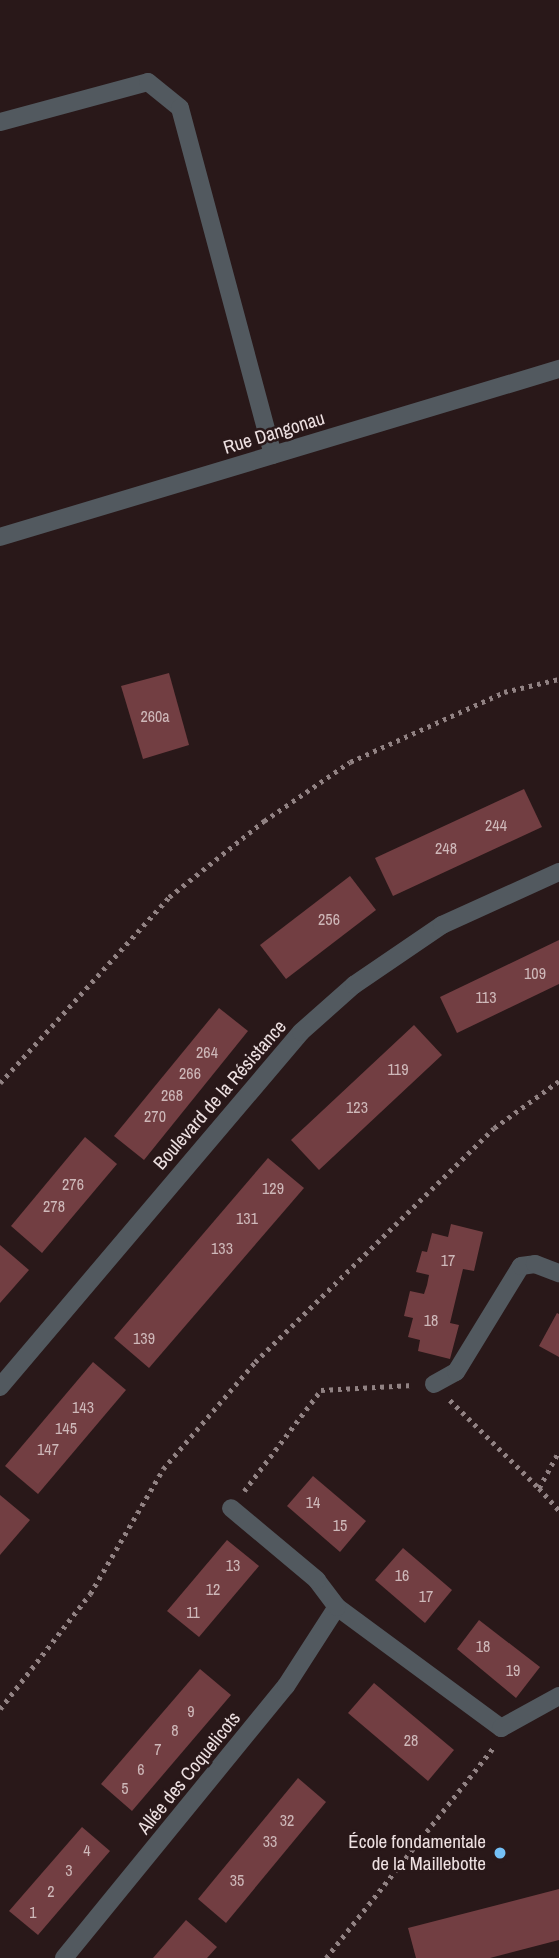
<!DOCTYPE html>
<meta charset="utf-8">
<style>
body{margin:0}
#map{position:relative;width:559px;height:1958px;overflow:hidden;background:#291819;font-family:"Archivo Narrow",sans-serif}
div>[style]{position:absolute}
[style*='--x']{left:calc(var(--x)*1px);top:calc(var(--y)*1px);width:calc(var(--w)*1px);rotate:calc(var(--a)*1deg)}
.building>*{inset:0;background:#723e42}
.path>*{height:4.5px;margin-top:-2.25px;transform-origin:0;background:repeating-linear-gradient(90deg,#918283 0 3.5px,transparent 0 8.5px)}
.minor>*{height:18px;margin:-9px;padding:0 9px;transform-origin:9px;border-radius:9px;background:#52595f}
.dots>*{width:19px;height:19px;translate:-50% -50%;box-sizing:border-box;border:4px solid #291819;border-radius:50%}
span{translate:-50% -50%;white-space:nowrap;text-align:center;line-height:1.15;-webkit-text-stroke:5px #291819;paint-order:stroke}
.number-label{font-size:16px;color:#ceb8b9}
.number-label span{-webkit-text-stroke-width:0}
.street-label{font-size:19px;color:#ede0e1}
.poi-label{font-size:19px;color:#ede0e1}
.right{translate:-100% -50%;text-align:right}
</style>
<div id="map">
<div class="building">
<div style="clip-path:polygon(169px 673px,189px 745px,143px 759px,121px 686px)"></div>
<div style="clip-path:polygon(524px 789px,542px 827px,393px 896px,375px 858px)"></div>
<div style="clip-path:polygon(350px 876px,376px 910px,286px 979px,260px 945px)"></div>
<div style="clip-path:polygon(559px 940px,559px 984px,457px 1033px,440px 997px)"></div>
<div style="clip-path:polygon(219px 1008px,248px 1031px,144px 1160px,114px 1136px)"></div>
<div style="clip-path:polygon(414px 1025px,442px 1055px,319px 1170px,291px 1140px)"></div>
<div style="clip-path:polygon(85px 1137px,117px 1164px,42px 1253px,11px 1226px)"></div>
<div style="clip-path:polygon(268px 1158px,304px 1188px,149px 1368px,114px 1338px)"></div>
<div style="clip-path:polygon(451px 1224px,483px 1232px,474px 1271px,463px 1269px,450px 1323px,459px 1325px,450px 1359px,418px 1351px,420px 1340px,408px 1337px,413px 1318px,404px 1316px,410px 1291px,424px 1294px,427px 1285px,429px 1275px,416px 1272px,422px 1251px,427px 1252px,432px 1233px,448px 1237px)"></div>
<div style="clip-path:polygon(0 1245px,29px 1270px,0 1303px)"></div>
<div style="clip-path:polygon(557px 1313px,559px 1314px,559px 1357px,539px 1346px)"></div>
<div style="clip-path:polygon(93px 1362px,126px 1390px,38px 1494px,5px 1466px)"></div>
<div style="clip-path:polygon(313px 1476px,366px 1521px,340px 1552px,287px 1506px)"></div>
<div style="clip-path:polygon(0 1495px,30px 1520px,0 1555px)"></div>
<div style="clip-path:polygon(227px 1540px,259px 1566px,199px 1637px,167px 1611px)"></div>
<div style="clip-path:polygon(403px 1548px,452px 1590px,425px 1623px,375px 1580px)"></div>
<div style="clip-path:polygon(479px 1620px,540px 1667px,516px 1698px,457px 1649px)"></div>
<div style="clip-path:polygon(200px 1669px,231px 1695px,132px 1811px,101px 1784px)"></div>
<div style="clip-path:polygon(374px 1683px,454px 1750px,428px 1781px,348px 1713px)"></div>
<div style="clip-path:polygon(298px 1778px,326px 1802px,226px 1923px,198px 1899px)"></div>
<div style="clip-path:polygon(82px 1827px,110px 1851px,38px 1935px,9px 1911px)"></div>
<div style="clip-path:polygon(559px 1889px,559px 1940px,490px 1958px,416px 1958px,408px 1928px)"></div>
<div style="clip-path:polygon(186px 1920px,217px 1947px,207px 1958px,153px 1958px)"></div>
</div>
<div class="path">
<div style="--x:0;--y:1083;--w:251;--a:-47.7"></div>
<div style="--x:169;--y:897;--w:122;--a:-38.7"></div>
<div style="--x:264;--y:821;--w:104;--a:-34.5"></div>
<div style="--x:350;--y:762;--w:169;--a:-24.4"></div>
<div style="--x:504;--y:692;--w:57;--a:-13.3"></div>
<div style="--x:450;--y:1400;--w:125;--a:44.7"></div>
<div style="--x:539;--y:1488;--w:42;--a:-61.6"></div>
<div style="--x:539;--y:1488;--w:30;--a:48"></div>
<div style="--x:244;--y:1491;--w:127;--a:-52.7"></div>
<div style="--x:321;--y:1390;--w:92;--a:-3.1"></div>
<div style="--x:0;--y:1709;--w:146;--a:-52"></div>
<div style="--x:90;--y:1594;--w:145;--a:-59.7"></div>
<div style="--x:163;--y:1469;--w:141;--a:-49.3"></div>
<div style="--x:255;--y:1362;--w:334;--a:-44.4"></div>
<div style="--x:494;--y:1128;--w:80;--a:-35.9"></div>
<div style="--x:326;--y:1958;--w:268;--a:-51.5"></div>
</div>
<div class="minor">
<div style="--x:0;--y:122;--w:153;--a:-15.1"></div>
<div style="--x:148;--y:82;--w:41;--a:39.1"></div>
<div style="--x:180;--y:108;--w:359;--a:75"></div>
<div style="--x:0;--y:537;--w:584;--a:-16.73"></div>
<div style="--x:434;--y:1384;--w:25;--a:-29"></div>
<div style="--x:456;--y:1372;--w:124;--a:-58.5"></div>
<div style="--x:521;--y:1266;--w:14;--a:-8"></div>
<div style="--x:535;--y:1264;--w:26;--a:21"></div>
<div style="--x:0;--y:1387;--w:465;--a:-49.7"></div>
<div style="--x:301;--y:1032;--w:71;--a:-41.6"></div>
<div style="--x:354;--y:985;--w:107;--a:-34.3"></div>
<div style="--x:442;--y:925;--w:128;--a:-24.4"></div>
<div style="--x:337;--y:1607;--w:204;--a:36.4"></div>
<div style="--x:501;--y:1728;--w:66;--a:-28.9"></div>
<div style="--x:64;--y:1958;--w:351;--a:-50.8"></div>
<div style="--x:286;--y:1686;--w:94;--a:-57.2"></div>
<div style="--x:337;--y:1607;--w:34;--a:-127"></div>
<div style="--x:317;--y:1580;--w:112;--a:-140.1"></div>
</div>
<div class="dots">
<div style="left:500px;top:1853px;background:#74c0f6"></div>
</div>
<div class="number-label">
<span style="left:155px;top:716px">260a</span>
<span style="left:496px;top:825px">244</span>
<span style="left:446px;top:848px">248</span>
<span style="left:329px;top:919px">256</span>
<span style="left:535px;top:973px">109</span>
<span style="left:486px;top:997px">113</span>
<span style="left:207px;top:1052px">264</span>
<span style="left:398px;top:1069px">119</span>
<span style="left:190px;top:1073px">266</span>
<span style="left:172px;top:1095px">268</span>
<span style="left:357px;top:1107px">123</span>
<span style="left:155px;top:1116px">270</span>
<span style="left:73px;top:1184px">276</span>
<span style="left:273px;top:1188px">129</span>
<span style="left:54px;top:1206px">278</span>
<span style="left:247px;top:1218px">131</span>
<span style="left:222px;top:1248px">133</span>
<span style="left:448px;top:1260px">17</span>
<span style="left:431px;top:1320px">18</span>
<span style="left:144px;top:1338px">139</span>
<span style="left:83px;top:1407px">143</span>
<span style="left:66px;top:1428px">145</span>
<span style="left:48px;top:1449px">147</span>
<span style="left:313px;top:1502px">14</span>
<span style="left:340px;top:1525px">15</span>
<span style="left:233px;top:1565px">13</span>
<span style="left:402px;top:1575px">16</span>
<span style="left:213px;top:1589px">12</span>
<span style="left:426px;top:1596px">17</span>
<span style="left:193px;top:1612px">11</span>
<span style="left:483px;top:1646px">18</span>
<span style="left:513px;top:1670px">19</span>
<span style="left:191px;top:1711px">9</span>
<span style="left:175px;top:1730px">8</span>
<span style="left:411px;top:1740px">28</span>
<span style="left:158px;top:1749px">7</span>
<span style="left:141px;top:1769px">6</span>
<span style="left:125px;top:1788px">5</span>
<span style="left:287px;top:1820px">32</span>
<span style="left:270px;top:1841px">33</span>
<span style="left:87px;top:1850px">4</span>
<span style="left:69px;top:1870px">3</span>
<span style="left:237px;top:1880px">35</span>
<span style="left:51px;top:1891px">2</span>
<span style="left:33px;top:1912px">1</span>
</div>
<div class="street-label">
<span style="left:274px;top:433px;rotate:-17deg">Rue Dangonau</span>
<span style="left:220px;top:1095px;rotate:-49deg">Boulevard de la Résistance</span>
<span style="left:189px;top:1773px;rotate:-51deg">Allée des Coquelicots</span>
</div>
<div class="poi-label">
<span class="right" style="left:486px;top:1853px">École fondamentale<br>de la Maillebotte</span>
</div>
</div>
